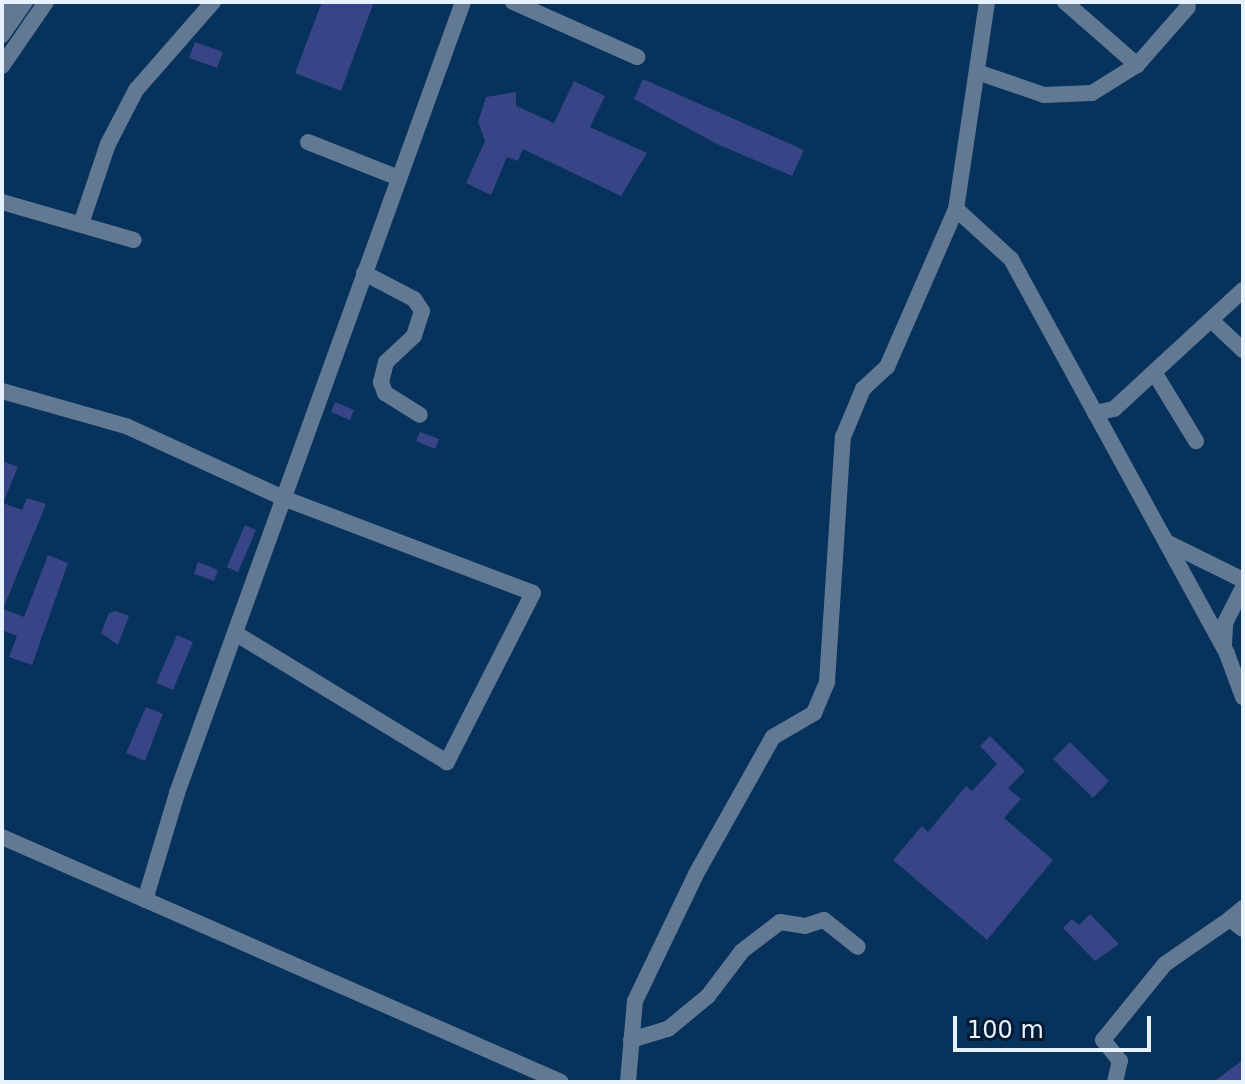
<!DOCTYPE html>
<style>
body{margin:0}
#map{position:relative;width:1245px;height:1084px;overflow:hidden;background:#06325c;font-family:"DejaVu Sans",sans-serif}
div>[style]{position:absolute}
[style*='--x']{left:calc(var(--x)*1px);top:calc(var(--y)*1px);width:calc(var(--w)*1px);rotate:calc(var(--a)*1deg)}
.building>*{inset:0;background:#374485}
.minor>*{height:16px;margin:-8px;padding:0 8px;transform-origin:8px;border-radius:8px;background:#627994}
span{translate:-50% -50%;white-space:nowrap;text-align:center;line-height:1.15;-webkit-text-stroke:6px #041a32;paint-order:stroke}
.frame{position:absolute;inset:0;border:4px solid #e6f2ff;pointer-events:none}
.scale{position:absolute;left:953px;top:1016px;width:198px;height:36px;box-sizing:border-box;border:4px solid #e6f2ff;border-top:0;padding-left:10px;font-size:24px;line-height:28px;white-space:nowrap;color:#e6f2ff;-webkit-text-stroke:6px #041a32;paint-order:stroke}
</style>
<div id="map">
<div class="building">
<div style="clip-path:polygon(322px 2px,374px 2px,341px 91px,295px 73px)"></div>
<div style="clip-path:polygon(195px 42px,223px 52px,217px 68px,189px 58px)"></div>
<div style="clip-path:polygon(643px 79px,804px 150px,792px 176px,717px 144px,634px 99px)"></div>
<div style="clip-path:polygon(574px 81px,605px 96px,590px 127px,647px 153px,621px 196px,523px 149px,518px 161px,507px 157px,491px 195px,466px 183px,485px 141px,478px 122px,486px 97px,516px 92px,516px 106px,554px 123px)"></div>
<div style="clip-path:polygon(335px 402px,354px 410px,350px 420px,331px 412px)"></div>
<div style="clip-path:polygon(420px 432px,439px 439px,435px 449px,416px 441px)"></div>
<div style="clip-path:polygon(2px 461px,18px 467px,3px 503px,22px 510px,27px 498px,46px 504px,3px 609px,24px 617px,48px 555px,68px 563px,32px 665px,9px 657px,17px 636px,2px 630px)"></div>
<div style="clip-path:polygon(245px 525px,256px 530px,238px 572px,227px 567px)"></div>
<div style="clip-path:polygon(198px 562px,218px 570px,214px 581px,194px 574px)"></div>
<div style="clip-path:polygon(115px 611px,129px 616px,118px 645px,101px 633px,109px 613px)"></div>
<div style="clip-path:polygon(177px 635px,193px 642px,173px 690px,156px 683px)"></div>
<div style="clip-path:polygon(146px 707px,163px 714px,145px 761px,126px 753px)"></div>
<div style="clip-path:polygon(990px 736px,1025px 771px,1008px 788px,1021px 799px,1004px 818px,1053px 860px,987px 940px,893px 860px,922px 826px,928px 832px,966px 786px,972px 791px,997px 764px,980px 746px)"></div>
<div style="clip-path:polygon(1070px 742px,1109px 781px,1093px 798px,1053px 759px)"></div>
<div style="clip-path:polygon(1090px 914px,1119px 944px,1095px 961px,1063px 928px,1072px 919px,1079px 925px)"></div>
<div style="clip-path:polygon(1243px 1060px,1243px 1082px,1213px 1082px)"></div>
</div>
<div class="minor">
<div style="--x:513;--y:2;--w:136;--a:23.9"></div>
<div style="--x:987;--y:2;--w:209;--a:98.5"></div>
<div style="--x:956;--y:209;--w:74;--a:42.3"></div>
<div style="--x:1011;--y:259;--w:450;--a:61.3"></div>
<div style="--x:1227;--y:654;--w:46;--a:69.6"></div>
<div style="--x:1065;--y:2;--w:96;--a:41.2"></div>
<div style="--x:2;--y:4;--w:18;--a:47"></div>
<div style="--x:2;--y:35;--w:40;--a:-55.1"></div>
<div style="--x:2;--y:66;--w:78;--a:-55.5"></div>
<div style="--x:977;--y:72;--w:71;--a:18.9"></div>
<div style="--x:1044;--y:95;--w:48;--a:-2.4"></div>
<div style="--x:1092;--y:93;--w:53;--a:-31.9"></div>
<div style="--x:1137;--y:65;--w:77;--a:-48.7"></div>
<div style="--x:308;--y:142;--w:98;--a:21.6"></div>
<div style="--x:2;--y:202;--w:137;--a:16.1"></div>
<div style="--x:81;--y:224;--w:84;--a:-71.4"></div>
<div style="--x:108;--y:144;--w:61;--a:-62.6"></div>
<div style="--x:136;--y:90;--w:117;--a:-48.8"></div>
<div style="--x:364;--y:273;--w:56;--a:27.5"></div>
<div style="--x:414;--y:299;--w:14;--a:56"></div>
<div style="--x:422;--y:311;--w:26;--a:108"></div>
<div style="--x:414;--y:336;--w:38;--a:137"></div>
<div style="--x:386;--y:362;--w:21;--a:104"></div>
<div style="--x:381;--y:382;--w:12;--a:70"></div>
<div style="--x:385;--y:393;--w:41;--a:32.2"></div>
<div style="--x:1211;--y:320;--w:44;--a:43.2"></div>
<div style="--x:1154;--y:372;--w:81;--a:58.7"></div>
<div style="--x:2;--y:391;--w:129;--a:15.8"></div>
<div style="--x:126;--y:426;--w:173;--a:24.6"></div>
<div style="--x:283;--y:498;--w:267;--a:20.8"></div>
<div style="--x:533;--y:593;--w:190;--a:117"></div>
<div style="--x:447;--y:762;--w:248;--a:-148.7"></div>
<div style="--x:1095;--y:413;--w:19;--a:-12"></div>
<div style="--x:1114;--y:409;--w:176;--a:-42.7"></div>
<div style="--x:1166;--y:542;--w:86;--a:26.3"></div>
<div style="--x:1224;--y:645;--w:22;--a:-87"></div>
<div style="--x:1225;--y:623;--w:39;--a:-63"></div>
<div style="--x:2;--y:837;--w:610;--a:23.67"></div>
<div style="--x:145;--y:900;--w:112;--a:-73.3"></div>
<div style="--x:177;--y:793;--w:841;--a:-70.12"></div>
<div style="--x:1230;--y:919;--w:17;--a:-40"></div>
<div style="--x:631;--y:1040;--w:39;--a:-17"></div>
<div style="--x:668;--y:1029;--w:52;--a:-39.5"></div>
<div style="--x:708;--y:996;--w:56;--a:-52.9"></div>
<div style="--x:742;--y:951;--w:48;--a:-37.3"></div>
<div style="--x:780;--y:922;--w:25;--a:9"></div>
<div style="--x:805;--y:926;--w:20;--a:-18"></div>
<div style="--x:824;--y:920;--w:43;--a:38.5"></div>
<div style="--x:628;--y:1082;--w:81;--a:-85.1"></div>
<div style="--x:635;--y:1001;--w:141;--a:-64.3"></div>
<div style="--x:696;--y:874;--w:157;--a:-60.7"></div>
<div style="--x:773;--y:737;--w:48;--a:-30.3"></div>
<div style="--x:814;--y:713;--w:34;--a:-67"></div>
<div style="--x:827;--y:682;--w:246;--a:-86.3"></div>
<div style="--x:843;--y:437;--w:52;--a:-67.4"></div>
<div style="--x:863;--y:389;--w:33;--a:-43"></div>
<div style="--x:887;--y:367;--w:172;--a:-66.4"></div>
<div style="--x:1115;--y:1082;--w:22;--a:-77"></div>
<div style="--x:1120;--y:1061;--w:27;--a:-129"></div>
<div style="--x:1103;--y:1040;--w:98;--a:-50.8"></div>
<div style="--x:1165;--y:964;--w:79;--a:-34.7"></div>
<div style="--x:1230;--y:919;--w:16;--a:38"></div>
</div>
<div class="frame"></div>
<div class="scale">100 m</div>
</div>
